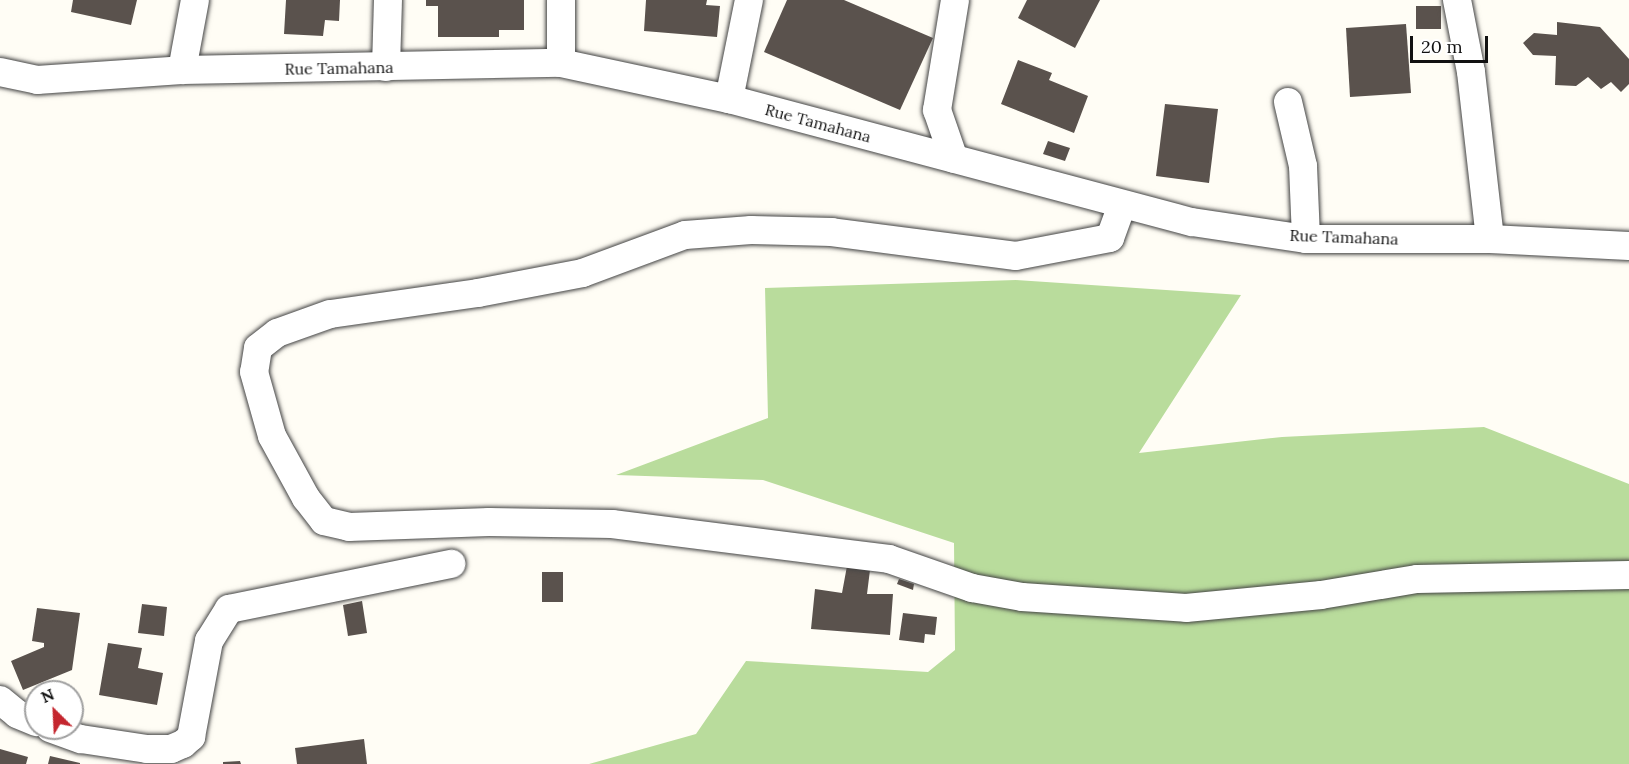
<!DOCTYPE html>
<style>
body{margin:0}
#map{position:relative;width:1629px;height:764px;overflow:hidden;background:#fffdf5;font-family:Lora,serif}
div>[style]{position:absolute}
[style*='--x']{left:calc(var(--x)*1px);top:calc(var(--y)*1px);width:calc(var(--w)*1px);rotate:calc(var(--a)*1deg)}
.forest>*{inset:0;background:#b9dc9c}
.building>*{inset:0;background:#5a524d}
.roads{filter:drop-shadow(0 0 2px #444) drop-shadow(0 0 2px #444)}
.street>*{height:28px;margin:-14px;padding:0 14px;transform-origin:14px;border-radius:14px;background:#fff}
span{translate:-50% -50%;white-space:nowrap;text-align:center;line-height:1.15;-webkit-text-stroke:6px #fff;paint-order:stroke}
.street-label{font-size:16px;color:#111}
.north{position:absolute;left:24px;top:680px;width:60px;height:60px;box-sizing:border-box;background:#fff;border:2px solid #a0a0a0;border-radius:50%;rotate:336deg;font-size:16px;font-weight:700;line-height:24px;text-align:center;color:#111}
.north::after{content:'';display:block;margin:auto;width:21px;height:27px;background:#c4262e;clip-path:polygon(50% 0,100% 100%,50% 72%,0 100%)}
.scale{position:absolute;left:1410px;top:36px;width:78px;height:27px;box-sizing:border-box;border:3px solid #111;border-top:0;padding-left:8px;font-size:18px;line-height:21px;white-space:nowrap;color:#111;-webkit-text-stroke:4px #fff;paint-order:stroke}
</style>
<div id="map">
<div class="forest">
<div style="clip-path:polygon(1016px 280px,1241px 295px,1139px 453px,1282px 437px,1484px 427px,1629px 484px,1629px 764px,589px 764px,696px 734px,746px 661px,928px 672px,955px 650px,954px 543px,763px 480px,616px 475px,768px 418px,765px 288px)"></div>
</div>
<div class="building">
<div style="clip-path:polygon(73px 0,137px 0,131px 25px,71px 12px)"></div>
<div style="clip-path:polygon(286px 0,340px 0,339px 21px,325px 20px,323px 36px,284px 34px)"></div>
<div style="clip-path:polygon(426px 0,524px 0,524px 30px,499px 30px,499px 37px,438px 37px,438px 6px,426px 6px)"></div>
<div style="clip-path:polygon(646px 0,707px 0,706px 5px,720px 6px,717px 37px,644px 31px)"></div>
<div style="clip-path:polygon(787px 0,844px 0,933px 38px,900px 110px,764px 52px)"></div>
<div style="clip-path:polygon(1027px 0,1100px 0,1075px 48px,1018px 18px)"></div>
<div style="clip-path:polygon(1416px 6px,1441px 6px,1441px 29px,1416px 29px)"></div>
<div style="clip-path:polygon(1557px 22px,1600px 27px,1629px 59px,1629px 84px,1621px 92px,1611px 82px,1601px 89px,1588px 77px,1576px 86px,1555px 85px,1556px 56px,1533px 55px,1523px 43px,1534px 33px,1557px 35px)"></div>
<div style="clip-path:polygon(1406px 24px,1411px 93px,1350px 97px,1346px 28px)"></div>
<div style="clip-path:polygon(1018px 60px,1052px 73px,1049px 80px,1088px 96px,1074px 133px,1001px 104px)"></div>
<div style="clip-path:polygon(1165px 104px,1218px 109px,1209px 183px,1156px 176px)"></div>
<div style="clip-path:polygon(1048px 141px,1070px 148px,1065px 161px,1043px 154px)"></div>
<div style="clip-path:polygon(847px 566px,870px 570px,867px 594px,893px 594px,890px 635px,811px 629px,815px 589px,842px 593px)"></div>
<div style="clip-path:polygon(542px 572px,563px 572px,563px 602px,542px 602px)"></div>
<div style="clip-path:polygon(899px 579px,914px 584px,913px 590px,897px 584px)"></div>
<div style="clip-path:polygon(362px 601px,367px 633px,348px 636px,343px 605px)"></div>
<div style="clip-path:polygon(142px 604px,167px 607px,164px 636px,138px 633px)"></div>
<div style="clip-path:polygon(37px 608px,80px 613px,72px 670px,23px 690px,11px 661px,44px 647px,44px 643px,32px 641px)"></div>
<div style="clip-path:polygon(903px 613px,937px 617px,935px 635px,925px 634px,924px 643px,899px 640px)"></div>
<div style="clip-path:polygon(108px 643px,142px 648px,138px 668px,163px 673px,157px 705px,99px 695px)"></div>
<div style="clip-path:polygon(364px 739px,367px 764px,297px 764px,295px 748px)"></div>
<div style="clip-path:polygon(0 749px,28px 757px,26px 764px,0 764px)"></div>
<div style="clip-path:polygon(50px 756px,80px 763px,80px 764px,48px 764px)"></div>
<div style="clip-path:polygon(240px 761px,241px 764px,223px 764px,223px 762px)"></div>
</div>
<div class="roads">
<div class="street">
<div style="--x:1457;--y:0;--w:73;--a:79"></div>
<div style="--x:1471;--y:72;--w:168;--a:83.5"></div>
<div style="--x:561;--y:63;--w:63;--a:-90"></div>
<div style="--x:386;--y:67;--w:67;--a:-88.3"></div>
<div style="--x:182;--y:70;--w:71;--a:-79.5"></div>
<div style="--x:0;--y:72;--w:38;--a:12"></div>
<div style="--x:37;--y:80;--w:145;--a:-3.9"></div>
<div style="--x:182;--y:70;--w:379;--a:-1.1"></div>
<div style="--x:561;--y:63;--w:172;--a:12.1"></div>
<div style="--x:729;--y:99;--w:479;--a:14.9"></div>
<div style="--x:1192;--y:222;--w:115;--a:8.5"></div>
<div style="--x:1306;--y:239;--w:184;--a:0"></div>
<div style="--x:1490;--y:239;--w:139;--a:2.9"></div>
<div style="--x:729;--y:99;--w:101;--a:-78.6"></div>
<div style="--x:1288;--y:102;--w:66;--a:76.8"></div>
<div style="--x:1303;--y:166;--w:73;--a:87.6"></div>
<div style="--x:954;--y:159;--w:52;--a:-109.1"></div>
<div style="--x:937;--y:110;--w:111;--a:-80.7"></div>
<div style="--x:1122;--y:205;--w:35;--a:110"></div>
<div style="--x:1110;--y:238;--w:96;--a:169.2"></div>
<div style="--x:1016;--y:256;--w:186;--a:-172.6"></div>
<div style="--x:832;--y:232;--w:81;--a:-178.6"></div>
<div style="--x:751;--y:230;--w:66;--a:175.7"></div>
<div style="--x:685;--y:235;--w:109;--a:159.6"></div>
<div style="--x:583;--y:273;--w:107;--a:169.2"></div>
<div style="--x:478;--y:293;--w:149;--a:171.9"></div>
<div style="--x:330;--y:314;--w:56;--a:160.3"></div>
<div style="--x:277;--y:333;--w:24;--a:142"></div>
<div style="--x:258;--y:348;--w:24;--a:99"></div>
<div style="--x:254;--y:372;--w:66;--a:74.3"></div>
<div style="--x:272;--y:436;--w:71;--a:61.3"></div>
<div style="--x:306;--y:498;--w:29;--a:52"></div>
<div style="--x:324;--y:521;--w:26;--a:13"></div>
<div style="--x:349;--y:527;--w:140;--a:-2"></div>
<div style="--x:489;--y:522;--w:123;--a:0.9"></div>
<div style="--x:612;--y:524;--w:279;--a:7.2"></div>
<div style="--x:889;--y:559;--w:88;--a:19.3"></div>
<div style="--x:972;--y:588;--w:51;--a:10.2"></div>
<div style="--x:1022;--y:597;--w:164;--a:3.8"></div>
<div style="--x:1186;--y:608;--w:136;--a:-5.5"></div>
<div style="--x:1321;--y:595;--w:97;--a:-9.5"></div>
<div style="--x:1417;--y:579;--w:212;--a:-1.1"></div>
<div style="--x:0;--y:700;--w:22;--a:39"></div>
<div style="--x:17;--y:714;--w:21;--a:23"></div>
<div style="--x:50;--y:728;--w:33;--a:20"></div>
<div style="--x:81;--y:739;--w:67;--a:8.6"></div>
<div style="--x:147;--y:749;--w:24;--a:0"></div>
<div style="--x:171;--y:749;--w:13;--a:-23"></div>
<div style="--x:183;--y:744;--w:11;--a:-41"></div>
<div style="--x:191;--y:737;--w:98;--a:-79.4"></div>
<div style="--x:209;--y:641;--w:38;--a:-58"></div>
<div style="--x:229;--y:609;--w:227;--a:-11.5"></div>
</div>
</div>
<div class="street-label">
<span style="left:339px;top:68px;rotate:-1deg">Rue Tamahana</span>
<span style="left:818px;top:123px;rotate:15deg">Rue Tamahana</span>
<span style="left:1344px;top:237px;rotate:2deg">Rue Tamahana</span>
</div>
<div class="north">N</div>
<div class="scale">20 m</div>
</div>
